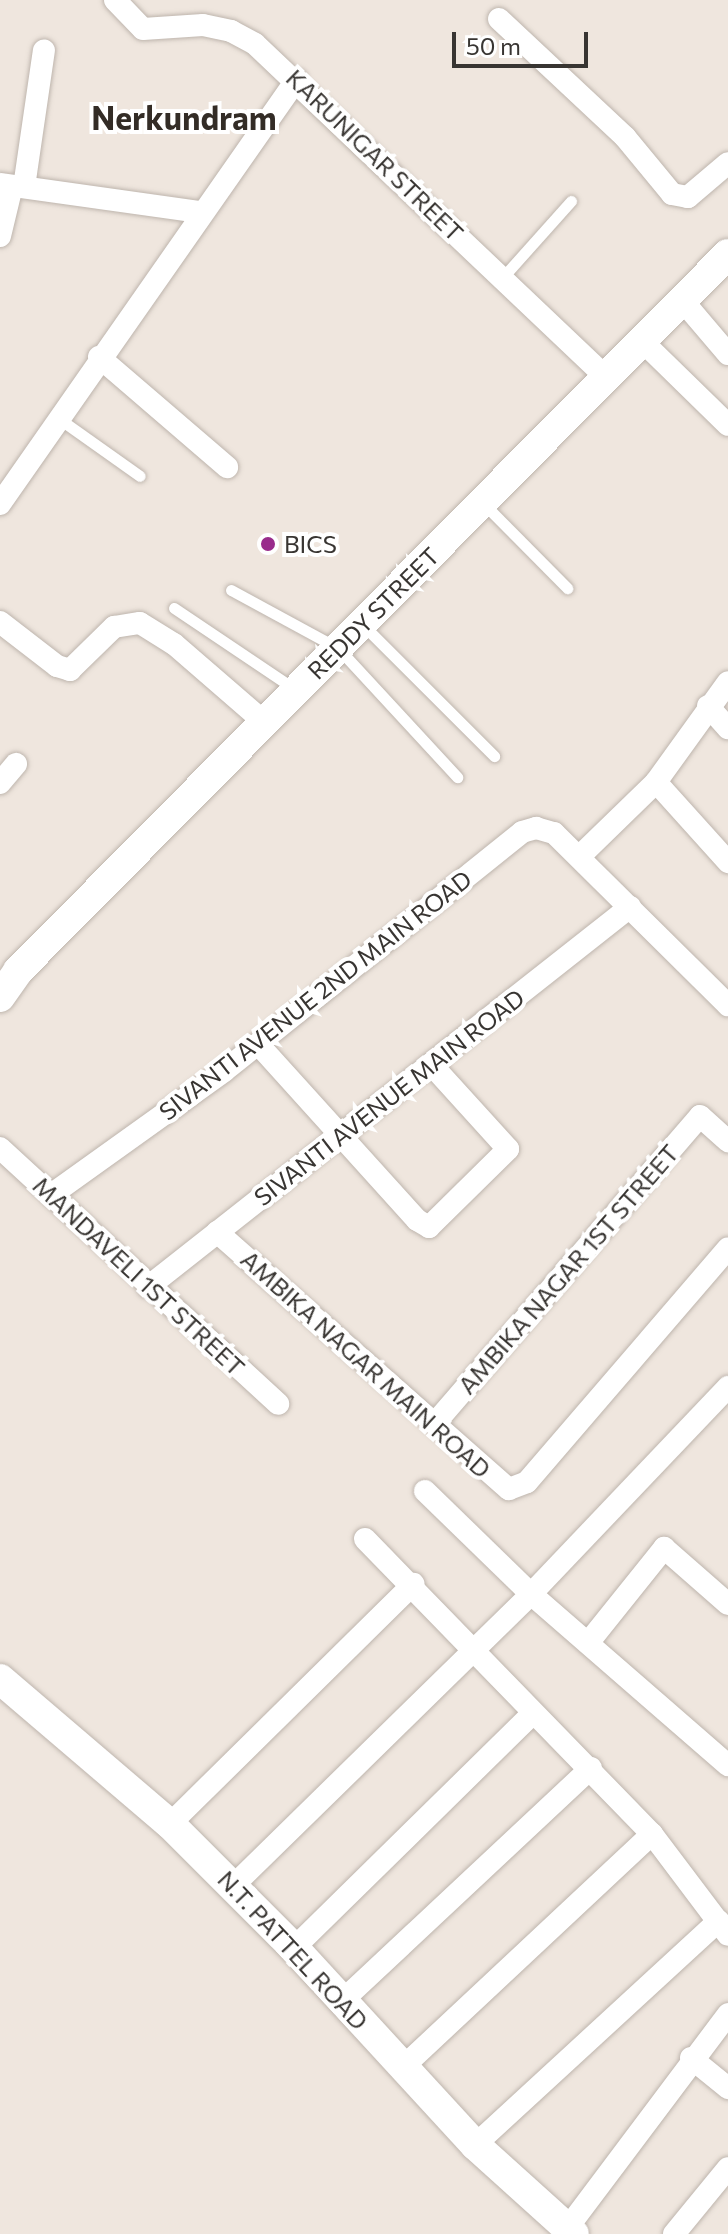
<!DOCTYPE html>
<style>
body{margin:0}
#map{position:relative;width:728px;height:2234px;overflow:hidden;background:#efe6de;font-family:Commissioner,sans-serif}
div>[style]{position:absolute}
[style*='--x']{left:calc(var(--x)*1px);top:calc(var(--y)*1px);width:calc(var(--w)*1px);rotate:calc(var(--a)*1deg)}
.roads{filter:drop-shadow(0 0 2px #beb5ad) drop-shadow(0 0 2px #beb5ad)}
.lane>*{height:11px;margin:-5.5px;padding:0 5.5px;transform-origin:5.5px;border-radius:5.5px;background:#fff}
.street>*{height:22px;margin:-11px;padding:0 11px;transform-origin:11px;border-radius:11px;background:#fff}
.secondary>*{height:30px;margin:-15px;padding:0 15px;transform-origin:15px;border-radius:15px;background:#fff}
.dots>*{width:22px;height:22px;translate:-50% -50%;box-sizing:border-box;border:4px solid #fff;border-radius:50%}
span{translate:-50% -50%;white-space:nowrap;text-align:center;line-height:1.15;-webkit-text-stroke:8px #fff;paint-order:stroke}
.street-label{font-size:24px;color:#383532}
.poi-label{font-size:24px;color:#383532}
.left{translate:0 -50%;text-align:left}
.district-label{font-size:32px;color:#332c26;font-weight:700}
.scale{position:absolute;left:452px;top:32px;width:136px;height:36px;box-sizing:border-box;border:4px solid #383532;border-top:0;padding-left:10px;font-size:24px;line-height:28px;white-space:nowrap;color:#383532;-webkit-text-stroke:6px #fff;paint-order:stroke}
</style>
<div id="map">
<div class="roads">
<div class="lane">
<div style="--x:503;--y:277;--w:102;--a:-48.2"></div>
<div style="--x:58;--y:418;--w:100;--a:35.3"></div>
<div style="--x:483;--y:503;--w:120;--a:45.3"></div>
<div style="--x:231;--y:590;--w:122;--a:28.5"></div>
<div style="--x:338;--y:648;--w:176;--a:47.3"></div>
<div style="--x:174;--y:608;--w:147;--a:33.9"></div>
<div style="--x:362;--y:624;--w:187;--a:45"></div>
</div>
<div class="street">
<div style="--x:115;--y:0;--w:40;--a:46"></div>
<div style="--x:143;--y:29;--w:60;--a:-3.8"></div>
<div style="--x:203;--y:25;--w:29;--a:12"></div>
<div style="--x:231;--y:31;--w:27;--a:28"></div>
<div style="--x:255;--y:44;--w:484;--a:43.5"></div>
<div style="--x:499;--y:19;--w:173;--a:43.1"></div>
<div style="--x:625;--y:137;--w:74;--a:50.5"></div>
<div style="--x:672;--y:194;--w:16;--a:11"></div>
<div style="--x:688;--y:197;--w:52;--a:-40.4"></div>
<div style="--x:0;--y:184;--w:202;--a:8"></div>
<div style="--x:24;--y:187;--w:138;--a:-81.7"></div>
<div style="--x:0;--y:236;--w:51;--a:-76.5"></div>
<div style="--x:682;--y:300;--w:71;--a:49.6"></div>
<div style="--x:642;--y:341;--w:120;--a:44.3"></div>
<div style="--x:99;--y:357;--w:169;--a:40.7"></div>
<div style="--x:0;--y:504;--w:518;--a:-55.05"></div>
<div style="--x:0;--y:622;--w:72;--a:37.7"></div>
<div style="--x:57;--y:666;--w:14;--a:17"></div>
<div style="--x:70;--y:670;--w:62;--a:-44.3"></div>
<div style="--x:114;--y:627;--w:26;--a:-9"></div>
<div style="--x:140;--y:623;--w:40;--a:32"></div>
<div style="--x:174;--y:644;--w:119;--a:40.9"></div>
<div style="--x:708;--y:706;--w:30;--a:48"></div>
<div style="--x:656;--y:782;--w:108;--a:48"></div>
<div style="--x:0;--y:783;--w:25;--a:-50"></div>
<div style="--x:580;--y:856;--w:106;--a:-44.2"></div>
<div style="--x:656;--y:782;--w:123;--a:-54.2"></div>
<div style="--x:258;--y:1044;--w:237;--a:47.9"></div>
<div style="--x:417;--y:1220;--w:14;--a:30"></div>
<div style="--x:429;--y:1227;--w:111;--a:-44.6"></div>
<div style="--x:508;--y:1149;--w:115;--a:-132.2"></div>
<div style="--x:0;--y:1148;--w:378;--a:42.6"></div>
<div style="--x:51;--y:1195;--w:213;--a:-35.6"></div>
<div style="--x:224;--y:1071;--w:382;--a:-38.7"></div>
<div style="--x:522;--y:832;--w:15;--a:-16"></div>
<div style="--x:536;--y:828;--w:19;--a:16"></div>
<div style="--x:554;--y:833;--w:245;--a:44.7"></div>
<div style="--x:217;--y:1232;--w:389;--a:41.4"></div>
<div style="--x:509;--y:1489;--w:19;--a:-21"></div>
<div style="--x:527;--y:1482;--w:308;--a:-49.3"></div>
<div style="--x:148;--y:1287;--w:614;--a:-38.25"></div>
<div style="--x:436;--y:1422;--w:404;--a:-49.2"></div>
<div style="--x:700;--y:1116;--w:38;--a:42"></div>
<div style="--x:425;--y:1491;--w:148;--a:44.2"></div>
<div style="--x:531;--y:1594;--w:261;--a:41"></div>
<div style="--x:365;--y:1539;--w:412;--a:45.8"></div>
<div style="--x:652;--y:1834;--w:126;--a:53"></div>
<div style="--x:588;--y:1643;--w:122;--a:-51.3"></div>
<div style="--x:664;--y:1548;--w:85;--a:41.2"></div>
<div style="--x:170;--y:1824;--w:342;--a:-44.6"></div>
<div style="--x:233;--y:1886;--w:417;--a:-44.4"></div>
<div style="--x:531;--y:1594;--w:286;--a:-46.4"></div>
<div style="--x:294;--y:1948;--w:334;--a:-44.5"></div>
<div style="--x:342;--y:2001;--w:341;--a:-43.1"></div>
<div style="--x:691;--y:2058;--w:48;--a:39"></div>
<div style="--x:403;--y:2067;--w:341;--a:-43.1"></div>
<div style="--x:475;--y:2145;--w:331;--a:-42.6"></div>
<div style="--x:566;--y:2230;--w:270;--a:-53.1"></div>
<div style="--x:674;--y:2234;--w:85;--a:-50.7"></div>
</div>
<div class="secondary">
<div style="--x:0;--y:997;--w:32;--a:-55"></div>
<div style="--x:18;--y:971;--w:1009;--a:-45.28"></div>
<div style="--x:0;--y:1679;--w:223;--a:40.5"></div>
<div style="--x:170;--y:1824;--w:175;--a:45"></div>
<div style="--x:294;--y:1948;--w:268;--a:47.4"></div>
<div style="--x:475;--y:2145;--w:133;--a:42"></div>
</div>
</div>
<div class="dots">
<div style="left:268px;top:544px;background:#992b8b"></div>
</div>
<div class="street-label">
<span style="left:375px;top:155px;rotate:44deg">KARUNIGAR STREET</span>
<span style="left:373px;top:613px;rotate:-45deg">REDDY STREET</span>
<span style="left:315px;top:995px;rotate:-38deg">SIVANTI AVENUE 2ND MAIN ROAD</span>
<span style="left:389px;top:1097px;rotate:-38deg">SIVANTI AVENUE MAIN ROAD</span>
<span style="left:568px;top:1269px;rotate:-49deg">AMBIKA NAGAR 1ST STREET</span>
<span style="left:139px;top:1276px;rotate:43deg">MANDAVELI 1ST STREET</span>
<span style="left:366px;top:1364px;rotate:42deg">AMBIKA NAGAR MAIN ROAD</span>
<span style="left:293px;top:1950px;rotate:47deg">N.T. PATTEL ROAD</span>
</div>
<div class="poi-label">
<span class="left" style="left:284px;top:544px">BICS</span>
</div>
<div class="district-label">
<span style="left:184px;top:117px">Nerkundram</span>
</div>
<div class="scale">50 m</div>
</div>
